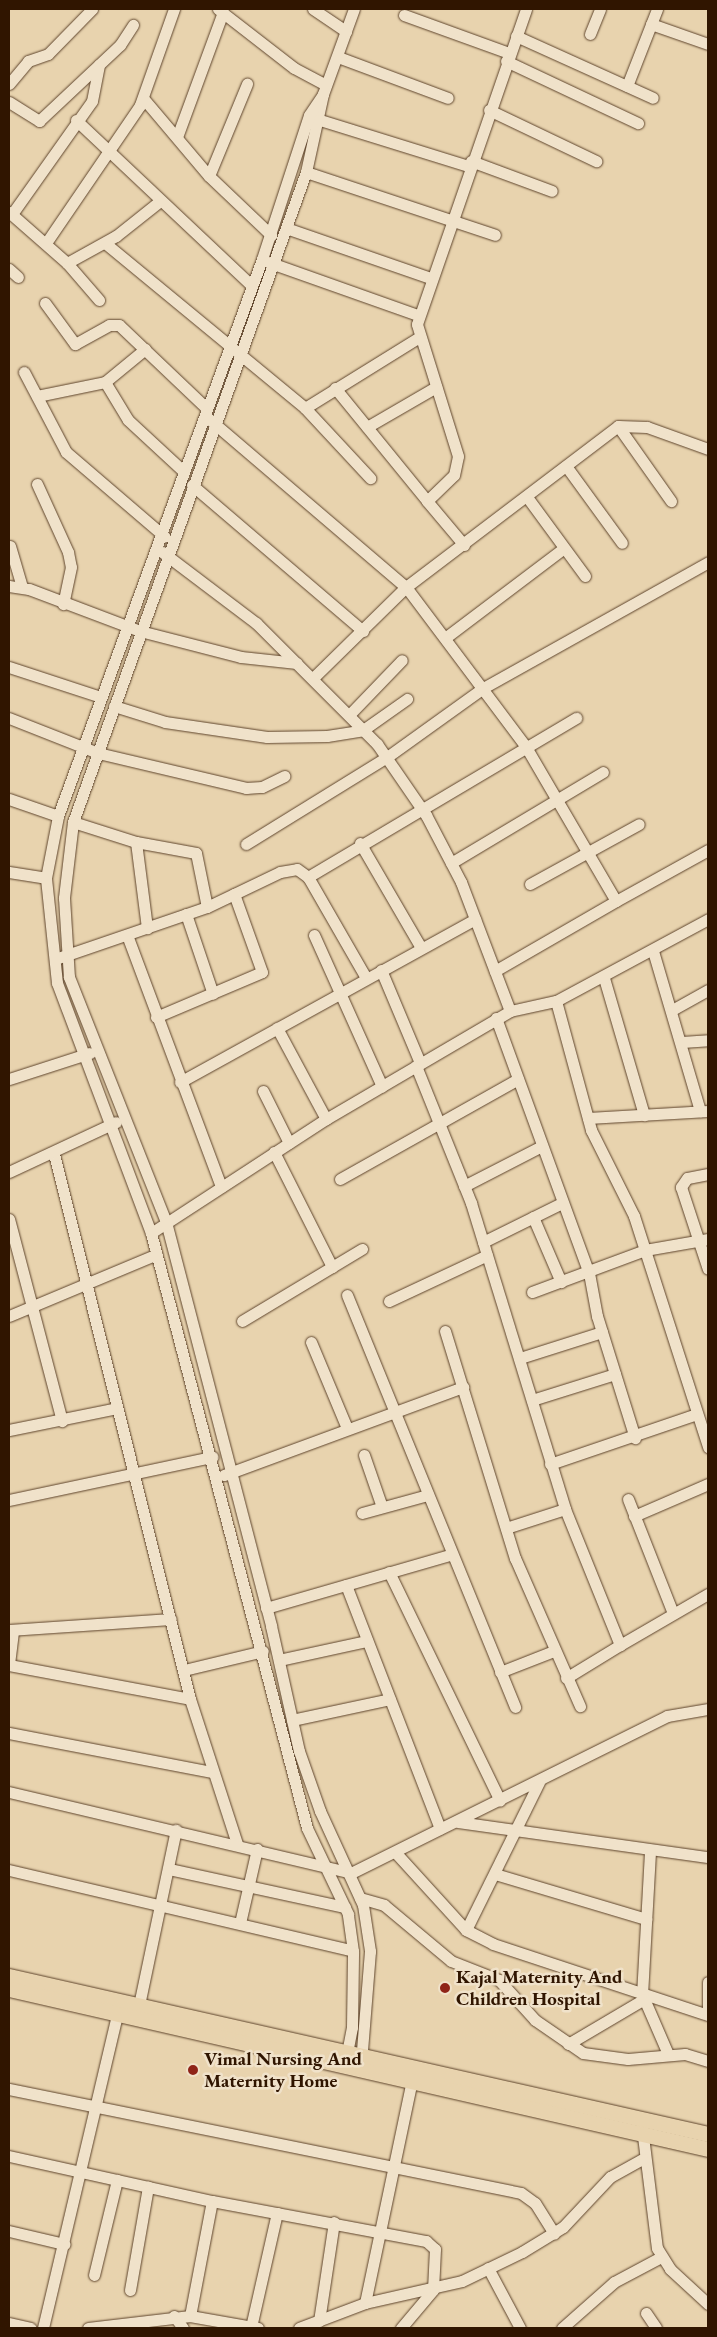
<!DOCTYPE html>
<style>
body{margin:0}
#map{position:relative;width:717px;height:2337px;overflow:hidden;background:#e8d3ae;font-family:"EB Garamond",serif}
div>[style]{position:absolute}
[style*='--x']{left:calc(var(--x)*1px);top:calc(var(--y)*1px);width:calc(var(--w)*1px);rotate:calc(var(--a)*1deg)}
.roads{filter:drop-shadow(0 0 1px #5e442c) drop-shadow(0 0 1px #5e442c)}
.minor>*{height:11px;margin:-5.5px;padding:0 5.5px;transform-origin:5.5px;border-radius:5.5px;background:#f0e2ca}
.major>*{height:15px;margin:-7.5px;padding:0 7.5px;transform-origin:7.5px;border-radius:7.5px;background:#e8d3ae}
.dots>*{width:14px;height:14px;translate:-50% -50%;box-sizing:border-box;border:2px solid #f0e2ca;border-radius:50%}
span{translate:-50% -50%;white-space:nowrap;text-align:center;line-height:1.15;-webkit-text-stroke:5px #f0e2ca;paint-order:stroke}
.poi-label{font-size:19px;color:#301500;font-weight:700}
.left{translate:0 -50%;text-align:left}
.frame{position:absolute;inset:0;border:10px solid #301500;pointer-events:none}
</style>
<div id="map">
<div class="roads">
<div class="minor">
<div style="--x:218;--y:9;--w:96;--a:37.8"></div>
<div style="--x:294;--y:68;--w:36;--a:28"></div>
<div style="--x:313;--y:9;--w:40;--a:34"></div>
<div style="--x:404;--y:15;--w:112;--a:19.9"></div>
<div style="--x:651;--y:24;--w:60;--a:19.3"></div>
<div style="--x:590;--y:34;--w:27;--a:-68"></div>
<div style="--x:516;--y:36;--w:150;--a:24.3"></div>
<div style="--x:338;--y:57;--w:117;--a:20.4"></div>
<div style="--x:506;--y:61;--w:146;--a:25.2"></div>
<div style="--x:9;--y:84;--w:30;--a:-50"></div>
<div style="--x:28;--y:61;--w:21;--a:-19"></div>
<div style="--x:48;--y:54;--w:63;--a:-45.6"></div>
<div style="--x:627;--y:86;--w:83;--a:-68.7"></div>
<div style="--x:323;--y:94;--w:80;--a:102.3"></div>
<div style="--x:306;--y:172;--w:690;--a:109.72"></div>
<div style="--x:73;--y:822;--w:77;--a:96.8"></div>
<div style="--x:64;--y:898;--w:79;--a:86.4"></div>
<div style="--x:69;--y:977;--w:264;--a:68.4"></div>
<div style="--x:166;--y:1222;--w:417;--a:75.4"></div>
<div style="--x:271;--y:1626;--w:128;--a:77.4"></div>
<div style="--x:299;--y:1751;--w:64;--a:70.7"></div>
<div style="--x:320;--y:1811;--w:103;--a:65.4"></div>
<div style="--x:363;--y:1905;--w:47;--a:81.3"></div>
<div style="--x:370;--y:1951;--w:113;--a:94.6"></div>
<div style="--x:143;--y:98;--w:102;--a:49.8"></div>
<div style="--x:209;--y:176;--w:86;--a:43.6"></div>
<div style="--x:9;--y:102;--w:36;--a:32"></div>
<div style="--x:39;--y:121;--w:111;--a:-43.2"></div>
<div style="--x:120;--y:45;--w:24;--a:-57"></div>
<div style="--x:489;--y:110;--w:119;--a:25.5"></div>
<div style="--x:76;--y:120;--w:242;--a:43.3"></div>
<div style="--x:320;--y:120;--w:156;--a:17.2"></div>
<div style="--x:177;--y:137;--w:133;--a:-69.8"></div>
<div style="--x:471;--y:161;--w:86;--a:20.3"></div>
<div style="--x:306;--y:172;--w:199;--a:18.4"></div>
<div style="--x:209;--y:176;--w:100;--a:-67.6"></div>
<div style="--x:9;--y:212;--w:77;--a:41.3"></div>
<div style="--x:67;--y:263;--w:49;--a:49.1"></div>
<div style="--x:12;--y:214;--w:138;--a:-54.7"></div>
<div style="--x:92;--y:101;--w:37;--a:-79"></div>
<div style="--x:286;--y:228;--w:152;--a:19.1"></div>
<div style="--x:46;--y:243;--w:167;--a:-55.7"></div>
<div style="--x:140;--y:105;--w:102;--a:-70.5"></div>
<div style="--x:105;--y:243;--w:259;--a:39.5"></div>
<div style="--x:305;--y:408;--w:96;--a:47.1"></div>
<div style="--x:268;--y:262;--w:159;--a:19.5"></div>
<div style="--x:67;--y:263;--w:56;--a:-28.9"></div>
<div style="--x:116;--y:236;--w:56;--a:-38.5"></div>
<div style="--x:9;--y:269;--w:12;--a:42"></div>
<div style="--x:45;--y:303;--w:51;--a:53.8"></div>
<div style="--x:75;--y:344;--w:39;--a:-29"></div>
<div style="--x:109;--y:325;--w:10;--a:0"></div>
<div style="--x:119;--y:325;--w:119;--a:43.6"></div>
<div style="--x:24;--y:372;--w:90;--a:62.3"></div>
<div style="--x:66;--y:452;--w:130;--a:40.6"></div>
<div style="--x:105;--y:382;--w:44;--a:58.8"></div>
<div style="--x:128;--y:420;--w:74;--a:42.8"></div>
<div style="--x:335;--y:388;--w:146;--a:50.8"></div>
<div style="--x:37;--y:396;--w:69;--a:-11.6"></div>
<div style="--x:105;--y:382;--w:52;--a:-39.5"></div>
<div style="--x:305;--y:408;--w:133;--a:-31.8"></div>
<div style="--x:209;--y:419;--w:259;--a:40.5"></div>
<div style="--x:406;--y:587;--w:200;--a:53.1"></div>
<div style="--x:526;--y:747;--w:178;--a:59.7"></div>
<div style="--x:616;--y:901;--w:140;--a:150"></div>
<div style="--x:618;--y:426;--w:92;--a:54.8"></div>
<div style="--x:367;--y:427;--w:80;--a:-30.1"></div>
<div style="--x:566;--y:466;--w:95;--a:54"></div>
<div style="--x:37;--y:484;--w:75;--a:65.5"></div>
<div style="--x:68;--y:552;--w:15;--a:79"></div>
<div style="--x:71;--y:567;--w:38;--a:102"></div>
<div style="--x:192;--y:485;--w:225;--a:40.5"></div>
<div style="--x:527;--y:497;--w:98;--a:53.7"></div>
<div style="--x:464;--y:545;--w:57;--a:-130.1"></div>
<div style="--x:427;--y:501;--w:37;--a:-44"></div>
<div style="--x:454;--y:475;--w:19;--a:-78"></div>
<div style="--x:458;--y:456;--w:138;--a:-107.3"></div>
<div style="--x:417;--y:324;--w:333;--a:-70.9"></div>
<div style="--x:10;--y:546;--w:43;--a:73.7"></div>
<div style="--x:9;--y:586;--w:20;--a:9"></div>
<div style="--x:29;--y:589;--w:119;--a:20.7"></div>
<div style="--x:140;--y:631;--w:104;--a:14.4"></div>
<div style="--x:241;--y:657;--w:56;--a:6.1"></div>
<div style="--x:445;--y:638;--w:149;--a:-37.1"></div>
<div style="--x:9;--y:667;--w:97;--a:18.1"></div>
<div style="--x:313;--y:678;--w:130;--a:-44.4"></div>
<div style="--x:406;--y:587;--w:266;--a:-37.2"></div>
<div style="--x:618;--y:426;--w:29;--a:2"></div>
<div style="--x:647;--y:427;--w:65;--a:19.8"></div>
<div style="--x:114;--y:706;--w:53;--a:17.4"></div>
<div style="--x:165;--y:722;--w:103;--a:8.4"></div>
<div style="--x:267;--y:737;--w:60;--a:-1"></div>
<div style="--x:327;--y:736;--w:36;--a:-9"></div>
<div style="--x:363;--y:730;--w:54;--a:-35.2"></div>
<div style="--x:349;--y:715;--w:76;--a:-46.1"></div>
<div style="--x:9;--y:718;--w:96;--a:21.5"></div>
<div style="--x:98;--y:753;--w:152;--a:13.3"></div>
<div style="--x:246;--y:788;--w:16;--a:-4"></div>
<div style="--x:262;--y:787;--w:25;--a:-26"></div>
<div style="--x:9;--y:799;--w:52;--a:19.1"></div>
<div style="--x:73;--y:822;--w:66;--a:17.6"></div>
<div style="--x:136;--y:842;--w:61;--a:10.4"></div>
<div style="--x:196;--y:853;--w:55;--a:78.5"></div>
<div style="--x:136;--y:842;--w:87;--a:82.7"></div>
<div style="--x:360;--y:843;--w:121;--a:59.8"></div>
<div style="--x:246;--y:844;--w:166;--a:-31.7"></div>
<div style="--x:387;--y:757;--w:118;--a:-35.7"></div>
<div style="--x:483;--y:688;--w:258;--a:-29.2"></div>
<div style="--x:451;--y:863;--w:177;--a:-30.9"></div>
<div style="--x:9;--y:872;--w:37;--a:9"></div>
<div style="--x:308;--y:877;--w:116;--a:60.1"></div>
<div style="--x:530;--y:884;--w:124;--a:-28.8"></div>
<div style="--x:616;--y:901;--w:105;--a:-29"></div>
<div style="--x:186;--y:914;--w:84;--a:71.4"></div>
<div style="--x:127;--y:935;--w:269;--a:69.5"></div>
<div style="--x:314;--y:935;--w:166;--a:65.8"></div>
<div style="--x:653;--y:951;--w:167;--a:73.6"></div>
<div style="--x:58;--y:958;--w:157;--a:-18.9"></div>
<div style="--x:207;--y:907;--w:81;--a:-25.6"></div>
<div style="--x:280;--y:872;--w:17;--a:-10"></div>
<div style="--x:297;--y:869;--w:14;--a:36"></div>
<div style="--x:308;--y:877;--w:312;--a:-30.7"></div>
<div style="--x:381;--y:970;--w:101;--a:67.2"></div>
<div style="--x:604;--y:978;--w:143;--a:73.7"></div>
<div style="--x:556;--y:1001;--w:173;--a:-28.3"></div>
<div style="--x:672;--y:1010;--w:41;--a:-29.1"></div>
<div style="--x:510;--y:1011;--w:47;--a:-12.3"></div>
<div style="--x:556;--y:1001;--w:134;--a:74.8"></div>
<div style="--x:591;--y:1130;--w:96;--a:63.4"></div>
<div style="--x:634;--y:1216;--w:243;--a:72.2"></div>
<div style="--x:156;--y:1017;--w:115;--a:-23"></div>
<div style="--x:262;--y:972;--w:83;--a:-109.7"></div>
<div style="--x:496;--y:1018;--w:271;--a:70"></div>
<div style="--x:589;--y:1273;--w:44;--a:79.5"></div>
<div style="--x:597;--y:1316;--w:128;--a:72.7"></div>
<div style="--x:277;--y:1028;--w:103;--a:61.7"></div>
<div style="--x:682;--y:1042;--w:26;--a:-4"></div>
<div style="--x:416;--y:1066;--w:148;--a:68.1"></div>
<div style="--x:471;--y:1203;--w:320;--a:72.9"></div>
<div style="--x:565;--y:1509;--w:147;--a:68"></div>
<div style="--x:620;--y:1645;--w:102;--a:-30.1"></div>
<div style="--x:9;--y:1079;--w:85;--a:-17.8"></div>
<div style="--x:180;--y:1082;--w:337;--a:-28.9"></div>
<div style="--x:263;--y:1091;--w:58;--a:63.4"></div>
<div style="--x:588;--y:1118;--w:120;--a:-3.3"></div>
<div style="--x:274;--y:1152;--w:129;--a:63.2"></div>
<div style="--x:54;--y:1154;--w:562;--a:75.99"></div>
<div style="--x:190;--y:1699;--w:152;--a:72"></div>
<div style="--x:9;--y:1172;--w:118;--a:-25"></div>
<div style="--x:708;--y:1174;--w:21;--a:169"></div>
<div style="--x:687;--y:1178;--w:11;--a:124"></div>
<div style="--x:681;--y:1187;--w:86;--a:71.8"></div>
<div style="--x:340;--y:1179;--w:204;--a:-29.3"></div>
<div style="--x:464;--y:1186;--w:85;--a:-27.2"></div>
<div style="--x:533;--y:1217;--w:71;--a:66.7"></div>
<div style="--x:9;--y:1219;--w:209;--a:75.3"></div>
<div style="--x:151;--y:1233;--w:209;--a:-33.1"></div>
<div style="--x:326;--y:1119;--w:213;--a:-30.4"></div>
<div style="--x:510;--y:1011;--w:138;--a:-110.8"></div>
<div style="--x:461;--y:882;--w:76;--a:-117.6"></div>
<div style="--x:426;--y:815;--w:86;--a:-124.6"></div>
<div style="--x:377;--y:744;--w:171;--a:-135"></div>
<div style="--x:256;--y:623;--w:118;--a:-142.9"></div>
<div style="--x:483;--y:1242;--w:88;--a:-26.3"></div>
<div style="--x:532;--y:1292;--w:121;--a:-20.4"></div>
<div style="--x:645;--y:1250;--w:64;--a:-9.9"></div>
<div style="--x:347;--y:1295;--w:445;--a:67.8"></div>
<div style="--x:389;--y:1301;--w:108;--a:-25.1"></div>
<div style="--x:9;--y:1316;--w:160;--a:-22.7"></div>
<div style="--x:242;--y:1321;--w:140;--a:-31"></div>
<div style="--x:445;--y:1331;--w:238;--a:72.9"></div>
<div style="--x:515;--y:1558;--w:162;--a:66.3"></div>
<div style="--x:311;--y:1342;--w:93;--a:67.3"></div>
<div style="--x:520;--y:1358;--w:86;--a:-17.6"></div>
<div style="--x:532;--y:1400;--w:87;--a:-17.4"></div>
<div style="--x:9;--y:1430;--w:110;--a:-11.5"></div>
<div style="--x:364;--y:1455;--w:55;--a:70.9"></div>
<div style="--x:550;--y:1464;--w:155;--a:-18.8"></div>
<div style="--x:224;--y:1475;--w:255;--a:-20.2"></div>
<div style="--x:628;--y:1499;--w:123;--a:68.5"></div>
<div style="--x:9;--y:1500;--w:208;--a:-12"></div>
<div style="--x:362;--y:1513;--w:68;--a:-15.3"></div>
<div style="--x:634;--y:1516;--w:81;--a:-23.4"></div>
<div style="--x:506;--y:1528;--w:62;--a:-17.9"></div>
<div style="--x:389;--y:1572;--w:254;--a:64.1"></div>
<div style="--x:346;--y:1585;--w:261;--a:68.9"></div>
<div style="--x:266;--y:1608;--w:191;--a:-16.1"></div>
<div style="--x:9;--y:1630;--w:162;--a:-3.9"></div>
<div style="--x:279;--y:1660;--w:90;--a:-12.2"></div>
<div style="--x:9;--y:1664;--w:34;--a:-83"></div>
<div style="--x:9;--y:1665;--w:184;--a:10.6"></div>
<div style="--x:184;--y:1670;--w:81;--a:-13.5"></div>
<div style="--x:500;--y:1672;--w:58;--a:-21.3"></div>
<div style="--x:566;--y:1678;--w:63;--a:-31.4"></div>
<div style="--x:292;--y:1720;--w:100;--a:-12.1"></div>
<div style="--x:9;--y:1733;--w:207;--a:10.9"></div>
<div style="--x:9;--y:1792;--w:351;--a:13.3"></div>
<div style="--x:351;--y:1873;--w:353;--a:-26.4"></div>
<div style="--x:667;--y:1716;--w:42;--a:-9.7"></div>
<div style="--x:458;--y:1822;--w:252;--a:8"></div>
<div style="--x:395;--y:1852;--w:105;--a:47.7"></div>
<div style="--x:466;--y:1930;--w:30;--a:27"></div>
<div style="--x:493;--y:1944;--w:223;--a:18.3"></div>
<div style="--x:650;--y:1852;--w:142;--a:93.2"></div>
<div style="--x:642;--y:1994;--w:65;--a:66.6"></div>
<div style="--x:169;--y:1869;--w:180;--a:12.2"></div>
<div style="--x:9;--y:1870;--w:353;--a:13.2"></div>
<div style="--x:495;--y:1874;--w:158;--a:16.6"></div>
<div style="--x:360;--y:1898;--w:25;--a:16"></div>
<div style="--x:384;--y:1905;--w:87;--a:39.9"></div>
<div style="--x:451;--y:1961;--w:52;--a:21.6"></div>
<div style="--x:499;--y:1980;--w:54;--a:48"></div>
<div style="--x:535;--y:2020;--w:58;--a:34.5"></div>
<div style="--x:583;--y:2053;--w:45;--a:7.6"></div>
<div style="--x:628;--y:2059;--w:57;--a:-5"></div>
<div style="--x:685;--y:2054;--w:24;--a:17"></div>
<div style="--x:240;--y:1923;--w:76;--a:-77.1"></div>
<div style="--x:466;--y:1930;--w:165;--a:-63.7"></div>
<div style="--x:708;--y:1982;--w:33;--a:90"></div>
<div style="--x:139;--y:2005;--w:179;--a:-78.1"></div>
<div style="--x:568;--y:2044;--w:88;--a:-30.6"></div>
<div style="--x:346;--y:2058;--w:32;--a:-79"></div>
<div style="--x:352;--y:2027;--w:76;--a:-89.2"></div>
<div style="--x:353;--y:1951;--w:37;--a:-98"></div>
<div style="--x:348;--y:1914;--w:95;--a:-115.5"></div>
<div style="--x:307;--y:1828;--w:615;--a:-104.69"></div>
<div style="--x:151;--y:1233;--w:267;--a:-110.6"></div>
<div style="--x:57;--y:983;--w:106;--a:-96"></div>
<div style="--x:46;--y:878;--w:63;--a:-79"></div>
<div style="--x:58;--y:816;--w:593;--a:-69.88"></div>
<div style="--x:262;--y:259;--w:151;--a:-71.9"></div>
<div style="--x:309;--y:115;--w:25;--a:-56"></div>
<div style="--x:323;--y:94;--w:90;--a:-70"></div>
<div style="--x:9;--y:2089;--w:522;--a:11.48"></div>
<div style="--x:521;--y:2193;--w:17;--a:36"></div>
<div style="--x:535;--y:2203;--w:36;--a:58"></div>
<div style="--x:642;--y:2128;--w:121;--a:82.9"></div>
<div style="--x:657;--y:2248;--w:25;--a:58"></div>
<div style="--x:670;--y:2269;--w:52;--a:42.6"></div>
<div style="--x:9;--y:2156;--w:208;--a:12.5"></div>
<div style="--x:212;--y:2201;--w:218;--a:10.6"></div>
<div style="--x:426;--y:2241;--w:12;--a:42"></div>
<div style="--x:435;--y:2249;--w:41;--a:92.8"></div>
<div style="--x:433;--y:2290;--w:50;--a:130.1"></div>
<div style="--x:9;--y:2231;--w:57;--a:13.3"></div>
<div style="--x:488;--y:2268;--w:68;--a:61.9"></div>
<div style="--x:94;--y:2275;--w:98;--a:-76.4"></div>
<div style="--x:130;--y:2290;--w:105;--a:-80.1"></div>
<div style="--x:365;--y:2303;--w:228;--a:-78.1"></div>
<div style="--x:646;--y:2313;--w:18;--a:56"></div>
<div style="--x:174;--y:2316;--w:15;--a:53"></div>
<div style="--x:190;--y:2316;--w:117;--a:-79.2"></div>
<div style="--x:319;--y:2321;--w:100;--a:-81.4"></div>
<div style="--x:9;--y:2323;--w:22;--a:13"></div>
<div style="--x:251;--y:2327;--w:117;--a:-77.2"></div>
<div style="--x:43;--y:2328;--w:330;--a:-76.7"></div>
<div style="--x:88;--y:2328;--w:103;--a:-6.7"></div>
<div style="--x:190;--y:2316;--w:69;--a:10"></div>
<div style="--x:299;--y:2328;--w:71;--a:-20.7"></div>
<div style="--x:365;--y:2303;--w:99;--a:-12.8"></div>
<div style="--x:462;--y:2281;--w:67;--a:-25.8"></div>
<div style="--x:522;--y:2252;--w:48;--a:-31.4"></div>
<div style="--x:563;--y:2227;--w:69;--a:-46.8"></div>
<div style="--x:610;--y:2177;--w:37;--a:-29"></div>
<div style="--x:562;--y:2328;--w:69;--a:-41.5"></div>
<div style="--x:614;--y:2282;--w:53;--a:-28"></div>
</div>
<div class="major">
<div style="--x:9;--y:1976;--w:717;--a:12.74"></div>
<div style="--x:9;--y:1989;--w:717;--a:12.89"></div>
</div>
</div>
<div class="dots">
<div style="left:445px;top:1988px;background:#8f2418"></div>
<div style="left:193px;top:2070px;background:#8f2418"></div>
</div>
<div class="poi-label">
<span class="left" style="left:456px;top:1988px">Kajal Maternity And<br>Children Hospital</span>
<span class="left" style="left:204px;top:2070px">Vimal Nursing And<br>Maternity Home</span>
</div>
<div class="frame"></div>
</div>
